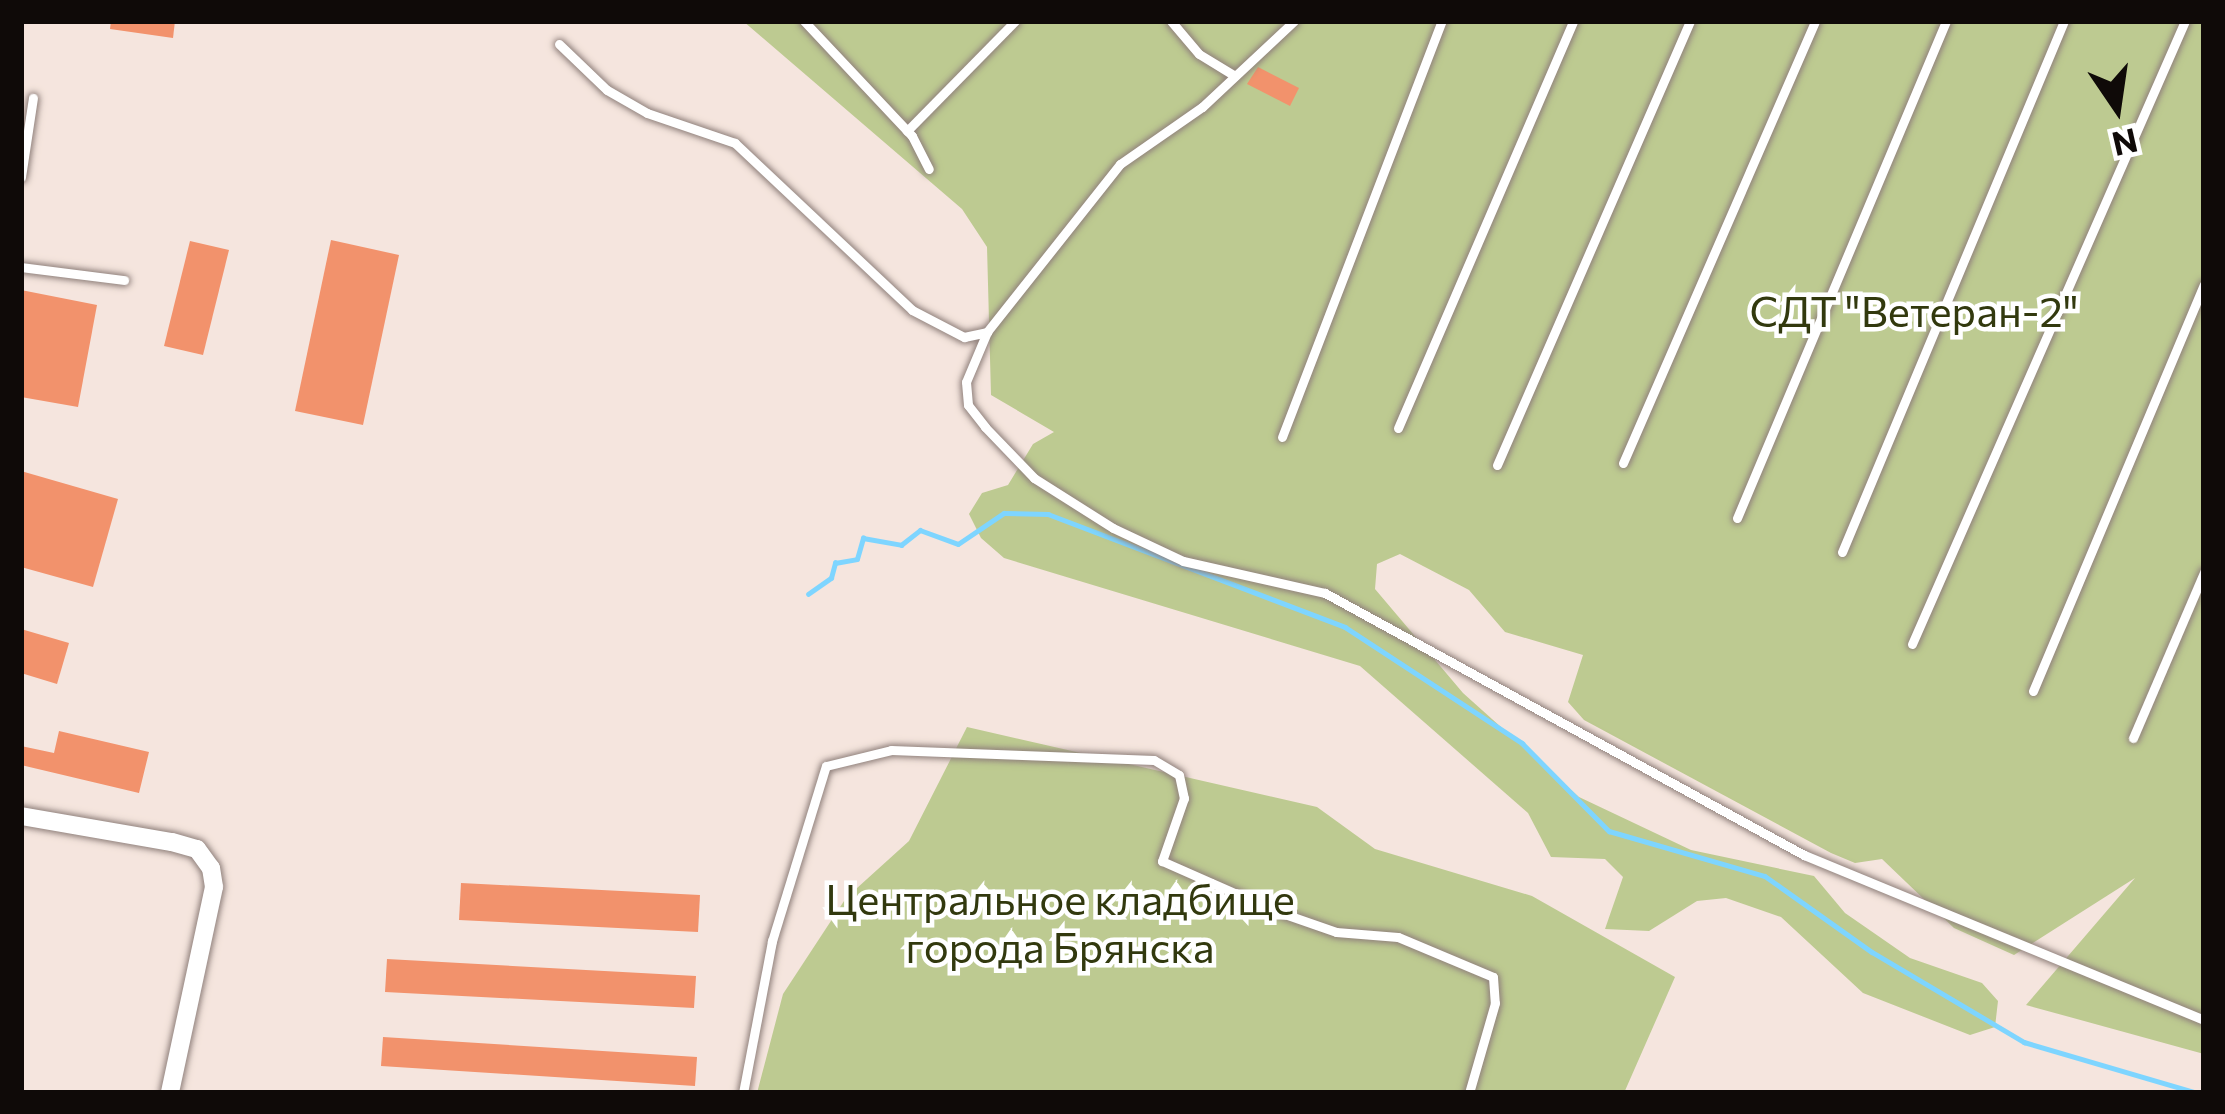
<!DOCTYPE html>
<meta charset="utf-8">
<style>
body{margin:0}
#map{position:relative;width:2225px;height:1114px;overflow:hidden;background:#f5e5de;font-family:Commissioner,sans-serif}
div>[style]{position:absolute}
[style*='--x']{left:calc(var(--x)*1px);top:calc(var(--y)*1px);width:calc(var(--w)*1px);rotate:calc(var(--a)*1deg)}
.green>*{inset:0;background:#bdca91}
.stream>*{height:4.5px;margin:-2.25px;padding:0 2.25px;transform-origin:2.25px;border-radius:2.25px;background:#7ed5ff}
.building>*{inset:0;background:#f2926c}
.roads{filter:drop-shadow(0 0 3px #90817c) drop-shadow(0 0 3px #90817c)}
.service>*{height:9px;margin:-4.5px;padding:0 4.5px;transform-origin:4.5px;border-radius:4.5px;background:#fff}
.minor>*{height:18px;margin:-9px;padding:0 9px;transform-origin:9px;border-radius:9px;background:#fff}
span{translate:-50% -50%;white-space:nowrap;text-align:center;line-height:1.15;-webkit-text-stroke:9px #fff;paint-order:stroke}
.park-label{font-size:42px;color:#32390e}
.frame{position:absolute;inset:0;border:24px solid #0f0a08;pointer-events:none}
.north{position:absolute;left:2057px;top:48px;width:120px;height:120px;-webkit-text-stroke:9px #fff;paint-order:stroke;rotate:167deg;font-size:33px;font-weight:700;line-height:48px;text-align:center;color:#0f0a08}
.north::after{content:'';display:block;margin:auto;width:42px;height:54px;background:#0f0a08;clip-path:polygon(50% 0,100% 100%,50% 72%,0 100%)}
</style>
<div id="map">
<div class="green">
<div style="clip-path:polygon(743px 21px,2204px 21px,2204px 1054px,2026px 1005px,2135px 878px,2014px 955px,1954px 928px,1882px 859px,1855px 863px,1831px 853px,1584px 720px,1568px 702px,1583px 655px,1505px 632px,1469px 590px,1400px 554px,1377px 564px,1375px 589px,1463px 693px,1579px 797px,1691px 850px,1814px 876px,1845px 913px,1910px 958px,1982px 983px,1998px 1001px,1995px 1027px,1970px 1035px,1863px 993px,1781px 917px,1726px 898px,1697px 901px,1649px 931px,1605px 929px,1623px 877px,1605px 859px,1551px 857px,1528px 813px,1360px 666px,1004px 558px,981px 538px,969px 514px,982px 493px,1008px 485px,1033px 444px,1054px 432px,991px 395px,987px 247px,962px 209px)"></div>
<div style="clip-path:polygon(967px 727px,1317px 807px,1375px 849px,1532px 896px,1675px 977px,1624px 1093px,757px 1093px,783px 994px,846px 898px,909px 841px)"></div>
</div>
<div class="stream">
<div style="--x:808;--y:594;--w:28;--a:-35"></div>
<div style="--x:831;--y:578;--w:16;--a:-75"></div>
<div style="--x:835;--y:563;--w:22;--a:-10"></div>
<div style="--x:857;--y:559;--w:22;--a:-74"></div>
<div style="--x:863;--y:538;--w:39;--a:10"></div>
<div style="--x:901;--y:545;--w:24;--a:-38"></div>
<div style="--x:920;--y:530;--w:40;--a:20.2"></div>
<div style="--x:958;--y:544;--w:55;--a:-34"></div>
<div style="--x:1004;--y:513;--w:44;--a:1.3"></div>
<div style="--x:1048;--y:514;--w:318;--a:20.8"></div>
<div style="--x:1345;--y:627;--w:212;--a:33.2"></div>
<div style="--x:1522;--y:743;--w:124;--a:45.3"></div>
<div style="--x:1609;--y:831;--w:162;--a:16.1"></div>
<div style="--x:1765;--y:876;--w:131;--a:35.4"></div>
<div style="--x:1872;--y:952;--w:177;--a:30.6"></div>
<div style="--x:2024;--y:1042;--w:180;--a:16.4"></div>
</div>
<div class="building">
<div style="clip-path:polygon(111px 21px,175px 21px,173px 38px,110px 29px)"></div>
<div style="clip-path:polygon(1258px 67px,1299px 88px,1290px 106px,1247px 84px)"></div>
<div style="clip-path:polygon(331px 240px,399px 255px,363px 425px,295px 411px)"></div>
<div style="clip-path:polygon(190px 241px,229px 250px,203px 355px,164px 346px)"></div>
<div style="clip-path:polygon(21px 290px,97px 305px,78px 407px,21px 397px)"></div>
<div style="clip-path:polygon(21px 471px,118px 499px,93px 587px,21px 567px)"></div>
<div style="clip-path:polygon(21px 629px,69px 643px,57px 684px,21px 673px)"></div>
<div style="clip-path:polygon(59px 731px,149px 752px,139px 793px,21px 765px,21px 746px,54px 753px)"></div>
<div style="clip-path:polygon(461px 883px,700px 895px,698px 932px,459px 920px)"></div>
<div style="clip-path:polygon(387px 959px,696px 976px,694px 1008px,385px 992px)"></div>
<div style="clip-path:polygon(383px 1037px,697px 1057px,695px 1086px,381px 1066px)"></div>
</div>
<div class="roads">
<div class="service">
<div style="--x:804;--y:21;--w:158;--a:46.8"></div>
<div style="--x:912;--y:136;--w:37;--a:63"></div>
<div style="--x:1171;--y:21;--w:43;--a:49.7"></div>
<div style="--x:1199;--y:54;--w:42;--a:31.4"></div>
<div style="--x:1294;--y:21;--w:126;--a:136.9"></div>
<div style="--x:1202;--y:107;--w:100;--a:145.2"></div>
<div style="--x:1120;--y:164;--w:214;--a:128.4"></div>
<div style="--x:987;--y:332;--w:54;--a:112.8"></div>
<div style="--x:966;--y:382;--w:23;--a:85"></div>
<div style="--x:968;--y:405;--w:28;--a:52"></div>
<div style="--x:985;--y:427;--w:71;--a:46.1"></div>
<div style="--x:1034;--y:478;--w:93;--a:32.3"></div>
<div style="--x:1113;--y:528;--w:77;--a:25.2"></div>
<div style="--x:1183;--y:561;--w:146;--a:12.7"></div>
<div style="--x:1325;--y:593;--w:546;--a:28.68"></div>
<div style="--x:1804;--y:855;--w:433;--a:22.4"></div>
<div style="--x:559;--y:44;--w:66;--a:43.8"></div>
<div style="--x:607;--y:90;--w:46;--a:29.9"></div>
<div style="--x:647;--y:113;--w:93;--a:18.8"></div>
<div style="--x:735;--y:143;--w:243;--a:43.3"></div>
<div style="--x:912;--y:310;--w:59;--a:27.4"></div>
<div style="--x:964;--y:337;--w:24;--a:-12"></div>
<div style="--x:907;--y:131;--w:154;--a:-45.5"></div>
<div style="--x:21;--y:177;--w:80;--a:-81.4"></div>
<div style="--x:21;--y:267;--w:104;--a:7.2"></div>
<div style="--x:1398;--y:428;--w:443;--a:-66.7"></div>
<div style="--x:1282;--y:437;--w:446;--a:-69"></div>
<div style="--x:1623;--y:463;--w:482;--a:-66.5"></div>
<div style="--x:1497;--y:465;--w:484;--a:-66.5"></div>
<div style="--x:1737;--y:518;--w:539;--a:-67.19"></div>
<div style="--x:1842;--y:552;--w:576;--a:-67.31"></div>
<div style="--x:1912;--y:644;--w:680;--a:-66.34"></div>
<div style="--x:2033;--y:691;--w:441;--a:-67.2"></div>
<div style="--x:2133;--y:738;--w:181;--a:-66.8"></div>
<div style="--x:743;--y:1093;--w:155;--a:-79.2"></div>
<div style="--x:772;--y:941;--w:183;--a:-72.9"></div>
<div style="--x:826;--y:766;--w:67;--a:-13.8"></div>
<div style="--x:891;--y:750;--w:263;--a:2.2"></div>
<div style="--x:1154;--y:760;--w:29;--a:31"></div>
<div style="--x:1179;--y:775;--w:24;--a:78"></div>
<div style="--x:1184;--y:798;--w:67;--a:109.2"></div>
<div style="--x:1162;--y:861;--w:121;--a:23.8"></div>
<div style="--x:1273;--y:910;--w:67;--a:19.2"></div>
<div style="--x:1336;--y:932;--w:62;--a:4.6"></div>
<div style="--x:1398;--y:937;--w:103;--a:22.8"></div>
<div style="--x:1493;--y:977;--w:26;--a:86"></div>
<div style="--x:1495;--y:1003;--w:94;--a:106.1"></div>
</div>
<div class="minor">
<div style="--x:21;--y:816;--w:153;--a:9.8"></div>
<div style="--x:172;--y:842;--w:26;--a:16"></div>
<div style="--x:197;--y:849;--w:24;--a:54"></div>
<div style="--x:211;--y:868;--w:19;--a:81"></div>
<div style="--x:214;--y:887;--w:211;--a:102.1"></div>
</div>
</div>
<div class="park-label">
<span style="left:1914px;top:310px">СДТ "Ветеран-2"</span>
<span style="left:1060px;top:922px">Центральное кладбище<br>города Брянска</span>
</div>
<div class="frame"></div>
<div class="north">N</div>
</div>
